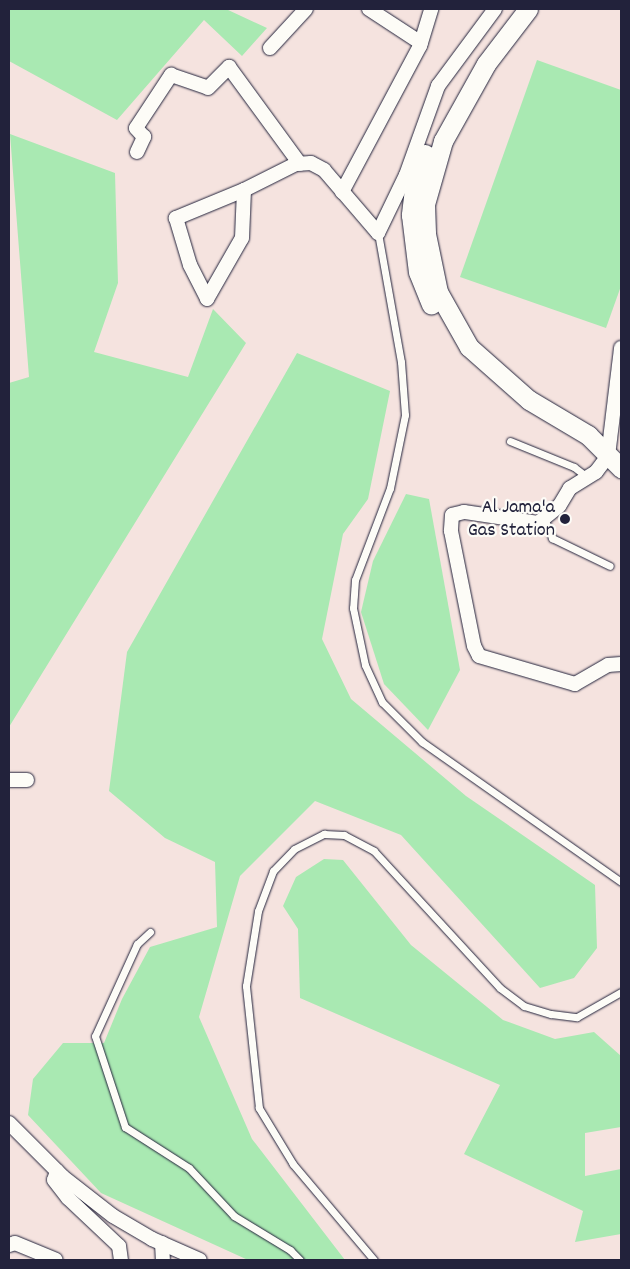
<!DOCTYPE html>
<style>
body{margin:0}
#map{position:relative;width:630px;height:1269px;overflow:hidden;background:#f5e3df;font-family:Dekko,sans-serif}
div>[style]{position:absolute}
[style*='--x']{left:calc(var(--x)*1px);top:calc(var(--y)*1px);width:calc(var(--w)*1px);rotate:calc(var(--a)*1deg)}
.green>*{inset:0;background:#a9e9b2}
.roads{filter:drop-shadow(0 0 1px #22223b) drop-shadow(0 0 1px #22223b)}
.service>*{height:7px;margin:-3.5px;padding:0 3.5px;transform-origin:3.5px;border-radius:3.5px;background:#fdfcf7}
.minor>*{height:14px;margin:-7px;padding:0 7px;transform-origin:7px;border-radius:7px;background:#fdfcf7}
.secondary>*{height:19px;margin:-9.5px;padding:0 9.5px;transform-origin:9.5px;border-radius:9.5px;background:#fdfcf7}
.dots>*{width:14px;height:14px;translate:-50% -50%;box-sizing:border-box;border:2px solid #fdfcf7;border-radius:50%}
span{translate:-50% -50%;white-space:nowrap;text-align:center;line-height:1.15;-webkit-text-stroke:4.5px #fdfcf7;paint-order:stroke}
.poi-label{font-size:20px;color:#22223b}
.right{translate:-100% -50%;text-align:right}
.frame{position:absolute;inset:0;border:10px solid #22223b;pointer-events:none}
</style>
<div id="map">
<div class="green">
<div style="clip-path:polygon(9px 9px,226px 9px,267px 28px,242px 56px,204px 20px,117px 120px,9px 61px)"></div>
<div style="clip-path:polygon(537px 60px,621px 90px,621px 286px,606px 328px,460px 277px)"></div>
<div style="clip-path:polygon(10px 134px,115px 173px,118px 283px,94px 352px,188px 377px,213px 309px,246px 343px,9px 727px,9px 383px,29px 377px)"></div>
<div style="clip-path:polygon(297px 353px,390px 391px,368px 499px,343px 534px,322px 639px,351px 699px,466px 796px,595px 885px,597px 948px,574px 978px,540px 988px,401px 835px,315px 801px,240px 876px,199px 1017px,252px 1139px,345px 1260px,248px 1260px,101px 1193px,28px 1115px,33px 1079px,63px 1043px,104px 1043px,122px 999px,150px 947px,217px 927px,215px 862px,165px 838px,109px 791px,127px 652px)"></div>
<div style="clip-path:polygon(406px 494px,429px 499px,460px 670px,428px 730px,384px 684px,361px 612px,373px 561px)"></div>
<div style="clip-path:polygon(324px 859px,343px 860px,411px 945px,503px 1020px,555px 1039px,594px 1032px,621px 1056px,621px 1127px,585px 1133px,585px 1176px,621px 1169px,621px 1234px,575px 1242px,583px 1211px,464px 1154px,500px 1085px,300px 998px,298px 929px,283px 906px,296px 877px)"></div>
</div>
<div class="roads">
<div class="service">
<div style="--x:378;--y:233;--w:131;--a:79.9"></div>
<div style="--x:401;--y:362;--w:53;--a:85.7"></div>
<div style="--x:405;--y:415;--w:75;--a:101.6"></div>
<div style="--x:390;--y:488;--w:98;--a:110.8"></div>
<div style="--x:355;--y:580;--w:28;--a:94"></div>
<div style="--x:353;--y:608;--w:58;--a:78.1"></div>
<div style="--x:365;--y:665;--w:41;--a:65.3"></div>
<div style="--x:382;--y:702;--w:57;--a:45"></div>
<div style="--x:422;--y:742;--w:243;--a:35.1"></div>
<div style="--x:510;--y:441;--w:69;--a:22.1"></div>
<div style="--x:574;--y:467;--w:16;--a:38"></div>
<div style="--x:544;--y:518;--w:22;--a:68"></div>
<div style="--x:552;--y:538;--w:64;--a:25.8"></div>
<div style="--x:150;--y:932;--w:18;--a:137"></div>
<div style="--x:137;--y:944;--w:101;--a:114.5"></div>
<div style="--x:95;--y:1036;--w:96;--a:71.8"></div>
<div style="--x:125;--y:1127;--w:76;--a:32.6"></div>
<div style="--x:189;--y:1168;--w:66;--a:46.8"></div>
<div style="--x:234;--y:1216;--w:66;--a:31.3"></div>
<div style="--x:290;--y:1250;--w:14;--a:45"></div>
<div style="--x:374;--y:1260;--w:126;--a:-130.2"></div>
<div style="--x:293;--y:1164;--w:66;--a:-121.3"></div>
<div style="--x:259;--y:1108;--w:123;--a:-96.1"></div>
<div style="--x:246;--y:986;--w:76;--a:-80.9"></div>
<div style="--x:258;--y:911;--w:43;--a:-69.4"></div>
<div style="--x:273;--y:871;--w:30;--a:-46"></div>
<div style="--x:294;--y:849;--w:34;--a:-27"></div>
<div style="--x:324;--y:834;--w:20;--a:3"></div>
<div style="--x:344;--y:835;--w:34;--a:28"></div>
<div style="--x:374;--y:851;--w:186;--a:47.4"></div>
<div style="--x:500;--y:988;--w:30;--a:37"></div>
<div style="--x:524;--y:1006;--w:28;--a:17"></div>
<div style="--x:551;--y:1014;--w:26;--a:7"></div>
<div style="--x:577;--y:1017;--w:51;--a:-29.6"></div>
</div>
<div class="minor">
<div style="--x:369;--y:9;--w:62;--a:33.2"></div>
<div style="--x:270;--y:48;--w:53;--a:-47.3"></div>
<div style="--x:137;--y:152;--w:17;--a:-65"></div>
<div style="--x:144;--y:137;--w:12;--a:-132"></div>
<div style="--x:136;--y:128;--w:64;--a:-56.6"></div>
<div style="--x:171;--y:75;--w:39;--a:19"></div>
<div style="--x:208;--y:88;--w:30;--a:-45"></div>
<div style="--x:229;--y:67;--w:120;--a:53.8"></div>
<div style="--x:244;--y:190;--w:74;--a:157.6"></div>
<div style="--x:176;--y:218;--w:49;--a:73.4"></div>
<div style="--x:190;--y:265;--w:38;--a:63"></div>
<div style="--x:207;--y:299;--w:70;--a:-60.2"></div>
<div style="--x:242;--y:238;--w:48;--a:-87.6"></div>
<div style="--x:244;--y:190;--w:58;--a:-26.6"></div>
<div style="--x:296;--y:164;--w:15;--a:-4"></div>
<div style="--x:311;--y:163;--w:15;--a:28"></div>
<div style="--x:324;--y:170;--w:83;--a:49.4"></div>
<div style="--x:378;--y:233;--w:64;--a:-64.2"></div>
<div style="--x:406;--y:175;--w:95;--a:-70.2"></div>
<div style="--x:438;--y:86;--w:96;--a:-53.5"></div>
<div style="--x:342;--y:192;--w:166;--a:-61.9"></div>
<div style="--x:420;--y:46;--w:39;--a:-73"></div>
<div style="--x:608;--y:456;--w:20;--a:127"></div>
<div style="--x:596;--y:472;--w:31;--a:148"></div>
<div style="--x:570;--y:488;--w:21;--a:121"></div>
<div style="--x:559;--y:506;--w:27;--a:141"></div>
<div style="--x:538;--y:523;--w:75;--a:-171.5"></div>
<div style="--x:464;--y:512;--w:12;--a:166"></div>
<div style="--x:452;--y:515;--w:16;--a:94"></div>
<div style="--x:451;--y:531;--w:117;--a:78.7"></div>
<div style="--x:474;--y:646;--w:11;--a:63"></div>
<div style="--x:479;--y:656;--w:100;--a:16.3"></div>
<div style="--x:575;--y:684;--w:38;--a:-30"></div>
<div style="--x:608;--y:665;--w:13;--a:-4"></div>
<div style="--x:608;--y:456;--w:109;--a:-83.1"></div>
<div style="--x:9;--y:780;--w:18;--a:0"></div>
<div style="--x:9;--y:1123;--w:76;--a:45"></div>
<div style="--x:63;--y:1177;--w:63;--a:38"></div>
<div style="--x:113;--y:1216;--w:45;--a:30.5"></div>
<div style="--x:152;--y:1239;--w:52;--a:23.6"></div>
<div style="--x:57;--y:1171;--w:9;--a:108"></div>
<div style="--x:54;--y:1180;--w:23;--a:52"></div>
<div style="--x:68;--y:1198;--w:70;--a:43.3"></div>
<div style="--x:119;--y:1246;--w:14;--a:82"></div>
<div style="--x:162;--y:1243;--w:17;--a:87"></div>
<div style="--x:9;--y:1245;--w:6;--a:-18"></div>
<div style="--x:15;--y:1243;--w:44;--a:22.5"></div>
</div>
<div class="secondary">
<div style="--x:528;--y:9;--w:69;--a:127.4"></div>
<div style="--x:486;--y:64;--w:88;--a:119.2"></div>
<div style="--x:443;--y:141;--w:66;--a:105.9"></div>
<div style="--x:425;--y:204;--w:30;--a:88"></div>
<div style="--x:426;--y:234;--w:59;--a:78.3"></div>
<div style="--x:438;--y:292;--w:63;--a:60.6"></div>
<div style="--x:469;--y:347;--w:80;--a:41.5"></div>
<div style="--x:529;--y:400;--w:69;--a:30.7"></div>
<div style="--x:588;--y:435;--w:47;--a:45"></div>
<div style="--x:425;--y:154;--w:37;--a:107"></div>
<div style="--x:414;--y:189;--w:26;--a:97"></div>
<div style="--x:411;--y:215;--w:57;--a:83"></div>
<div style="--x:418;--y:272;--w:35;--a:68"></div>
</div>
</div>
<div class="dots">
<div style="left:565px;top:519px;background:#22223b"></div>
</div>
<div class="poi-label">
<span class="right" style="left:555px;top:520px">Al Jama'a<br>Gas Station</span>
</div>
<div class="frame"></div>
</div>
